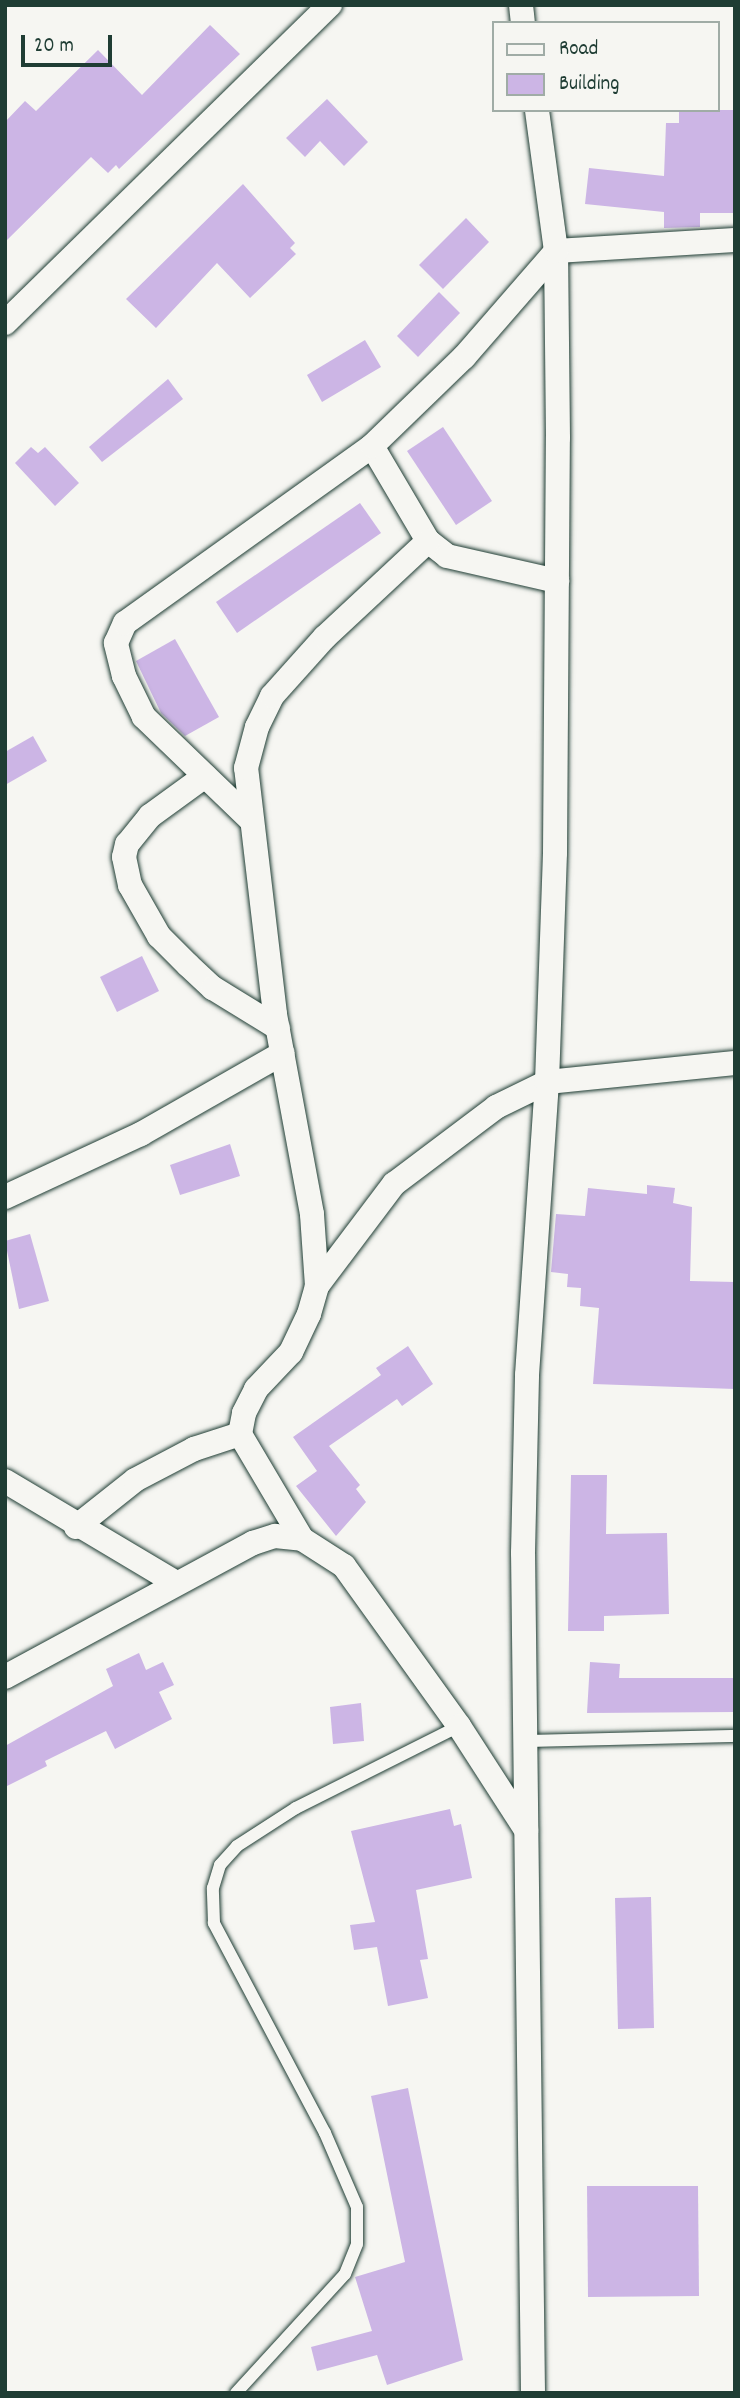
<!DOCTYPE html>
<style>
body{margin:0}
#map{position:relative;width:740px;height:2398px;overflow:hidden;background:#f6f6f2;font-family:Dekko,sans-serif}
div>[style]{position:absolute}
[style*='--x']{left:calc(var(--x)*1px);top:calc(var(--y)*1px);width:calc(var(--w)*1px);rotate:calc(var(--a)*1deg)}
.building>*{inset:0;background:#ccb5e5}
.roads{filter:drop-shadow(0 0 2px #1f3d34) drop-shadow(0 0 2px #1f3d34)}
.service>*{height:12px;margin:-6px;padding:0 6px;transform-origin:6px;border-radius:6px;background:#f6f6f2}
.minor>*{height:24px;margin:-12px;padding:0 12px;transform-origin:12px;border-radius:12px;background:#f6f6f2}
span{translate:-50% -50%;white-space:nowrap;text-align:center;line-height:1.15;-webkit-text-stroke:5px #f6f6f2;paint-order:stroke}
.frame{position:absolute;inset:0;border:7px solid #1f3d34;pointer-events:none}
.legend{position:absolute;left:492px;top:21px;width:228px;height:91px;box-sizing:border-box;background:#f6f6f2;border:2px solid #a0aca6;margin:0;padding:9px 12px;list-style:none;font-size:21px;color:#1f3d34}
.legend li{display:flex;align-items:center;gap:14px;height:35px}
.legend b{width:35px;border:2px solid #a0aca6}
.scale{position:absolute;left:21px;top:35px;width:91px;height:32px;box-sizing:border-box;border:4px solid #1f3d34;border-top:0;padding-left:9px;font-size:21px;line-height:24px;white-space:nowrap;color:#1f3d34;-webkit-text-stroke:5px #f6f6f2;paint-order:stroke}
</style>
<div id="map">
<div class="building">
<div style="clip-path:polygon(210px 25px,240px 54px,119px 169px,116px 165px,108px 173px,91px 157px,5px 242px,5px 122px,25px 101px,36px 111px,98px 50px,142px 95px)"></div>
<div style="clip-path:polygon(327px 99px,368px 142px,344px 166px,320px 141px,305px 157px,286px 138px)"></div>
<div style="clip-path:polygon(679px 110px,735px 110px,735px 213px,700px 213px,700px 227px,664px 228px,664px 212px,585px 204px,589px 168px,664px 176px,666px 123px,679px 123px)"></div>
<div style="clip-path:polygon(243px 184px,295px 243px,290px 248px,296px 254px,250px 298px,217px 263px,156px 328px,126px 299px)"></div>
<div style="clip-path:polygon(466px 218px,489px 242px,443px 289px,419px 265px)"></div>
<div style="clip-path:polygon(439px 292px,460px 313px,418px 357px,397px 336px)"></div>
<div style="clip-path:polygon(365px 340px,381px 367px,322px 402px,307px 375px)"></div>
<div style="clip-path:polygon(168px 379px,183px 399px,102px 462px,89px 447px)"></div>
<div style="clip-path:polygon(443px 427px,492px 501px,456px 525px,407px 451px)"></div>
<div style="clip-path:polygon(31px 447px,38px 453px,45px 447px,79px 483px,55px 506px,15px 463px)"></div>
<div style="clip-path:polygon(360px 503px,381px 533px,237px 633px,216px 602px)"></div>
<div style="clip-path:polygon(175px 639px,219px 717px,185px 736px,161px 713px,136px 661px)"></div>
<div style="clip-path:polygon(33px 736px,47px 761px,5px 785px,5px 752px)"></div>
<div style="clip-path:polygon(142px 956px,159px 991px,117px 1012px,100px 977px)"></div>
<div style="clip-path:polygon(230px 1144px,240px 1176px,180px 1195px,170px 1165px)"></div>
<div style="clip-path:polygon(647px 1185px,675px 1188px,673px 1203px,692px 1207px,690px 1281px,735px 1282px,735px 1389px,593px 1384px,599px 1308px,580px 1306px,581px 1288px,567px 1287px,568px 1274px,551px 1272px,556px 1214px,585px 1216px,588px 1188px,647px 1194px)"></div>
<div style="clip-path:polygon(30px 1234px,49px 1301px,19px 1309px,5px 1241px)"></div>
<div style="clip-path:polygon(408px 1346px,433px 1384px,402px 1406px,397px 1399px,329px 1446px,360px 1485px,356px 1489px,366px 1502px,336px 1536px,296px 1486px,317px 1471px,293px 1437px,381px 1375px,376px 1368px)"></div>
<div style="clip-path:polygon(571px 1475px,607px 1475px,606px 1534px,667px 1533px,669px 1614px,604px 1616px,604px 1631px,568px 1631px)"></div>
<div style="clip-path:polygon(139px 1653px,146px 1670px,163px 1662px,174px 1685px,159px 1692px,172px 1719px,115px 1749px,106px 1731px,45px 1761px,47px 1766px,5px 1787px,5px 1746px,113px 1686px,106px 1669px)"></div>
<div style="clip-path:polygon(590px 1662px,620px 1664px,619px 1678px,735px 1678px,735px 1712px,587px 1713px)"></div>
<div style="clip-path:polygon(361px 1703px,364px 1741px,333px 1744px,330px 1707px)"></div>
<div style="clip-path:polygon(450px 1809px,454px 1826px,461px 1824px,472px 1878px,416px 1890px,428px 1959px,420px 1960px,428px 1998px,388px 2006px,377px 1947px,354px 1950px,350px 1925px,375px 1922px,351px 1831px)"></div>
<div style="clip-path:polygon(651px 1897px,654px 2028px,618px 2029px,615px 1898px)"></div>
<div style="clip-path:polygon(408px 2088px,463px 2360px,387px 2385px,377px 2355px,317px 2371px,311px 2347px,372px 2331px,355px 2277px,405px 2262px,371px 2096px)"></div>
<div style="clip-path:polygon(587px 2186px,698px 2186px,699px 2296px,588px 2297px)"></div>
</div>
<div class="roads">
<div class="service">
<div style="--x:524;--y:1741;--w:211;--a:-1.4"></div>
<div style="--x:236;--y:2393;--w:161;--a:-47.5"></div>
<div style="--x:345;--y:2274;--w:32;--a:-68"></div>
<div style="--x:357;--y:2244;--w:37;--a:-90"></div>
<div style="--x:357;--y:2207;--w:81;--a:-113.4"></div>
<div style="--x:325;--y:2133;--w:238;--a:-117.9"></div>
<div style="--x:214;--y:1923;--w:35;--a:-92"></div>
<div style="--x:213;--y:1888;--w:24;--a:-73"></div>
<div style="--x:220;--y:1865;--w:25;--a:-48"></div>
<div style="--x:237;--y:1846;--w:70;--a:-32.8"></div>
<div style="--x:296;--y:1808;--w:182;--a:-26.7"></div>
</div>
<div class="minor">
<div style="--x:521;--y:5;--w:18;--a:84"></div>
<div style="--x:5;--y:323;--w:455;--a:-44.4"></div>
<div style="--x:372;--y:446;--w:110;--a:59.5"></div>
<div style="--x:428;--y:541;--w:24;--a:38"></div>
<div style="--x:447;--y:556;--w:113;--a:12.8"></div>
<div style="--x:205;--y:776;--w:68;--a:144"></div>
<div style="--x:150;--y:816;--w:36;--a:129"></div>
<div style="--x:127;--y:844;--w:13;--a:103"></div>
<div style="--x:124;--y:857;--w:29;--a:78"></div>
<div style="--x:130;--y:885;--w:59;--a:60.4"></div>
<div style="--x:159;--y:936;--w:41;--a:45"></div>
<div style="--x:188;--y:965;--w:34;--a:43"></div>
<div style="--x:213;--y:988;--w:76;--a:31.6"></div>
<div style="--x:251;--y:820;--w:149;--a:-136.1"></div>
<div style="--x:144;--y:717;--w:46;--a:-116"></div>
<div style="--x:124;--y:676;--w:34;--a:-104"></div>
<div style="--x:116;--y:643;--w:22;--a:-66"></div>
<div style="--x:125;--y:623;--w:304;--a:-35.6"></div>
<div style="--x:372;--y:446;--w:128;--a:-44.1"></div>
<div style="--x:464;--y:357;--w:140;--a:-49"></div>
<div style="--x:556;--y:251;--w:179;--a:-3.5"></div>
<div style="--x:5;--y:1197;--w:150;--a:-24.9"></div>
<div style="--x:141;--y:1134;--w:163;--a:-29.7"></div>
<div style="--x:317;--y:1286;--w:128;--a:-53"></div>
<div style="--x:394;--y:1184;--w:128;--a:-37"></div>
<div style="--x:496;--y:1107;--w:57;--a:-26.1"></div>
<div style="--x:547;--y:1082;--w:189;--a:-5.8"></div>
<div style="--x:5;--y:1481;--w:199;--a:30.8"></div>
<div style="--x:76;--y:1527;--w:75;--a:-38.5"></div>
<div style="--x:135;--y:1480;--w:67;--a:-27.7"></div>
<div style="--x:194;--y:1449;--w:48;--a:-18.1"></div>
<div style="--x:302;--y:1539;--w:122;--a:-120.6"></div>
<div style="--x:240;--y:1434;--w:21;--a:-79"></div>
<div style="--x:244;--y:1413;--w:27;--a:-63"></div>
<div style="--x:256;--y:1389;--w:51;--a:-46.6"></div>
<div style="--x:291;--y:1352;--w:42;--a:-64.7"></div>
<div style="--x:309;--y:1314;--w:29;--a:-74"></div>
<div style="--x:317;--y:1286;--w:72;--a:-94"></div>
<div style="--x:312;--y:1214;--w:203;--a:-100.5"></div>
<div style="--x:275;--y:1014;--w:248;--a:-96.7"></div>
<div style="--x:246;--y:768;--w:42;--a:-75"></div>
<div style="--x:257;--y:727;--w:34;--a:-64"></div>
<div style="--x:272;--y:696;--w:79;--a:-48.1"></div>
<div style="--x:325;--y:637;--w:141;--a:-43"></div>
<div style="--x:5;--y:1677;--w:282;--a:-28.4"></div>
<div style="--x:253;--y:1543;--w:23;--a:-18"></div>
<div style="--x:275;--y:1536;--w:27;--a:6"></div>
<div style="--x:302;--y:1539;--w:50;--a:32.7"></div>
<div style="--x:344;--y:1566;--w:197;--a:54.3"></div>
<div style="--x:459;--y:1726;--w:124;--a:57.2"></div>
<div style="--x:533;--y:2393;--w:840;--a:-90.68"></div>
<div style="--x:523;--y:1553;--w:178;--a:-88.7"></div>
<div style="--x:527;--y:1375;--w:294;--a:-86.1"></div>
<div style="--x:547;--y:1082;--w:229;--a:-88"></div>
<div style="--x:555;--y:853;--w:415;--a:-89.6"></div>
<div style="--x:558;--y:438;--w:187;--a:-90.6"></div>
<div style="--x:556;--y:251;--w:142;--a:-97.7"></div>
</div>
</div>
<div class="frame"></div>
<ul class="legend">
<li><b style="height:9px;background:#f6f6f2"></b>Road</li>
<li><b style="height:19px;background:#ccb5e5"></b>Building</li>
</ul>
<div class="scale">20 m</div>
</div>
